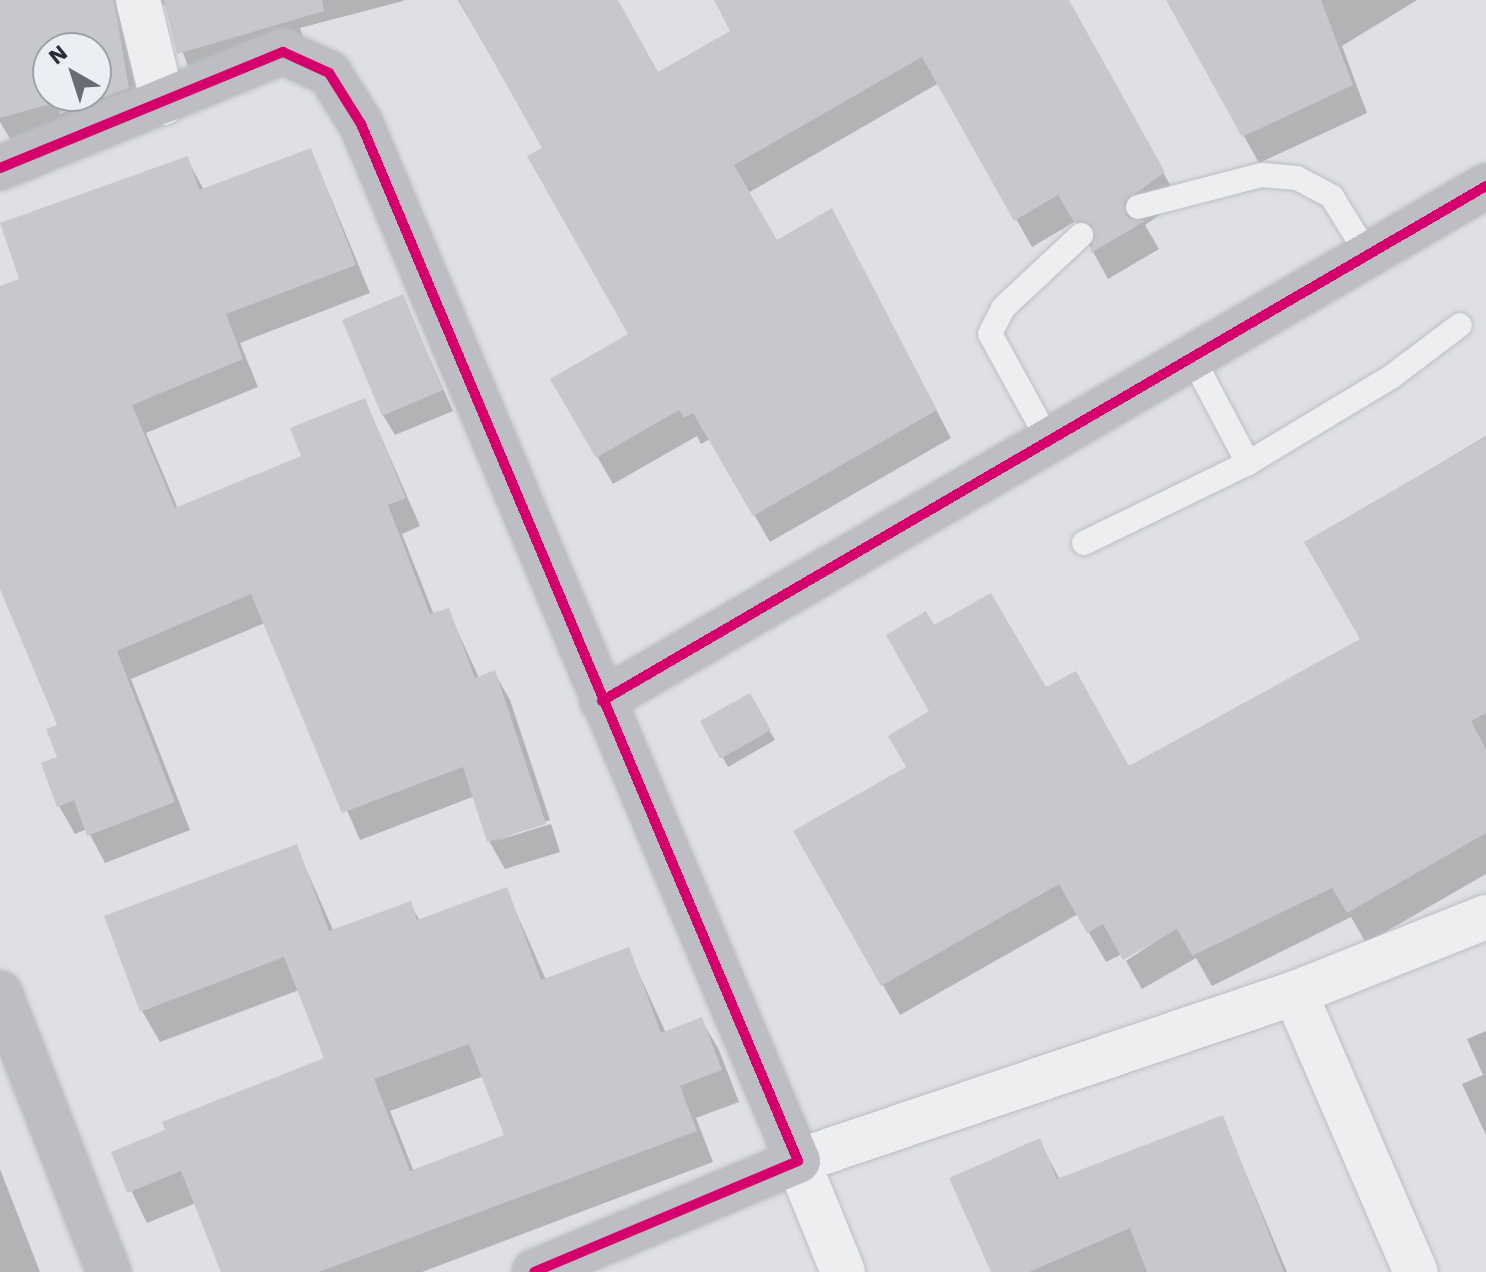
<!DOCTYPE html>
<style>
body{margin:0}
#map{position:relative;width:1486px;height:1272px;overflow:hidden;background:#dee0e3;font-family:"Work Sans",sans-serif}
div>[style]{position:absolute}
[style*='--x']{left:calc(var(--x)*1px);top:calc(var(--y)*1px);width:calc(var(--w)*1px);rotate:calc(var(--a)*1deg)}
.shadow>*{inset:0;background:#0003}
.building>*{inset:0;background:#c6c8cb}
.roads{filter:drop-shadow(0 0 2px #bcbec1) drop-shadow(0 0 2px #bcbec1)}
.lane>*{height:24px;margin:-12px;padding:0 12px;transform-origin:12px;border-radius:12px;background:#edeef0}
.street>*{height:44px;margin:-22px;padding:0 22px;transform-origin:22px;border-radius:22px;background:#edeef0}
.secondary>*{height:44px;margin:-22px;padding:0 22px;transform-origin:22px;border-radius:22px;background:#bcbec3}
.cycleway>*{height:10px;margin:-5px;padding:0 5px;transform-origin:5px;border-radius:5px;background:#d6006c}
span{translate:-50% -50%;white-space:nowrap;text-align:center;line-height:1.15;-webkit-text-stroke:6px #ebeef3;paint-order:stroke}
.north{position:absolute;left:32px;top:32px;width:80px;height:80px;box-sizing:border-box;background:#ebeef3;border:2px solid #9da1a9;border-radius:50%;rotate:321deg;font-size:22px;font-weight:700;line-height:32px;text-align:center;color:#272d3a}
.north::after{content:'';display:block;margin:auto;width:28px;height:36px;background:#676c75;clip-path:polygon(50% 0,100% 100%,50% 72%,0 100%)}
</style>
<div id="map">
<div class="shadow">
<div style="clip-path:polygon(evenodd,0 0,144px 0,141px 112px,12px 142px,0 122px,0 0,48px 48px,96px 48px,96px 96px,48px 96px,48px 48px)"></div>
<div style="clip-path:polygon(149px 0,403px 0,403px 1px,300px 28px,305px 44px,192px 77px,165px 5px)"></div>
<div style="clip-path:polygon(458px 0,616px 0,658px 75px,733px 31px,737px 0,1067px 0,1179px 201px,1145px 225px,1159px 249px,1108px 279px,1076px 221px,1032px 247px,939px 83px,748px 193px,776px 242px,846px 238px,951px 438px,770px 542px,710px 439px,701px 444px,697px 436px,613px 484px,553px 380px,630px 335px,545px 149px)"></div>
<div style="clip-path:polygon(1168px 0,1417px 0,1342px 46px,1367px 113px,1259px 163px)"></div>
<div style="clip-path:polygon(311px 150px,370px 293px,240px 343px,258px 387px,146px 433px,178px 509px,304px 457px,365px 400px,420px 526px,402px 534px,434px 615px,448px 610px,479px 678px,494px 672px,510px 700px,550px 820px,492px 842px,551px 824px,560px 852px,505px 869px,489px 841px,475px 796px,360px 840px,265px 623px,131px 679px,190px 830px,105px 863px,87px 829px,75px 834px,59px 806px,60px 726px,0 584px,0 288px,21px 280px,187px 159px,204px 190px)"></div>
<div style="clip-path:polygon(402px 296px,453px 411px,395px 435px,383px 415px)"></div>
<div style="clip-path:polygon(1486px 436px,1486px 874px,1366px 943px,1351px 917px,1212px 986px,1196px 958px,1142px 989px,1126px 961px,1185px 922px,1106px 962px,1078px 914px,900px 1015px,796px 832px,909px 768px,932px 711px,933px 628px,1046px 690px,1128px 768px,1362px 640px,1307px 543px)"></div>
<div style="clip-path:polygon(749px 696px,775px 740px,728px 767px,703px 722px)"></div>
<div style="clip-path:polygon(evenodd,296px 846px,334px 932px,410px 904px,420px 921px,506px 889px,546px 980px,628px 950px,666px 1033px,701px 1019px,719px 1050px,739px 1102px,696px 1118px,713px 1162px,422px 1272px,223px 1272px,196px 1203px,147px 1223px,113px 1153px,326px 1059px,299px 990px,160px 1042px,142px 1011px,296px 846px,484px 1076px,506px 1136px,414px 1172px,390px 1111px,484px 1076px)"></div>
<div style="clip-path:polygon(1486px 1031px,1486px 1135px,1462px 1084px,1483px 1075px,1467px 1039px)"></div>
<div style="clip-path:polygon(1222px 1117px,1287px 1272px,997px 1272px,1039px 1140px,1060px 1180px)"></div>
<div style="clip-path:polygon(0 1169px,40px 1272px,0 1272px)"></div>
</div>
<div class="building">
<div style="clip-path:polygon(evenodd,0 0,114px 0,129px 88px,60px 114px,57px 102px,0 118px,0 0,48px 48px,96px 48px,96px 96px,48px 96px,48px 48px)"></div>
<div style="clip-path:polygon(164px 0,322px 0,324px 11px,177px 54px)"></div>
<div style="clip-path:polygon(459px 0,618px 0,658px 72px,730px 31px,714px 0,1069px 0,1165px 172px,1124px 202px,1128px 218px,1145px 221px,1091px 253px,1092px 225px,1074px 222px,1058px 195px,1014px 221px,922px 57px,734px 165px,777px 240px,832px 208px,937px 410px,753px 516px,693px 413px,684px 418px,679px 410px,596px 458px,550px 379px,628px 334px,527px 156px,542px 148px)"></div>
<div style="clip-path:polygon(1166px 0,1321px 0,1353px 85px,1242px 137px)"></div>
<div style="clip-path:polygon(311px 148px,356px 265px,226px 314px,243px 359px,132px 405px,175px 508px,301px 456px,290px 428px,365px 398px,406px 498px,388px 505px,430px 614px,449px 608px,475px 678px,495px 670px,546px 824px,487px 842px,463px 767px,342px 813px,251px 594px,117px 651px,175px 802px,87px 836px,74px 800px,57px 807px,41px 763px,57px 757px,46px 729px,57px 725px,0 589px,0 286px,19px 279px,0 223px,188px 156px,199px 190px)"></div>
<div style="clip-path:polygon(403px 294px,443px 390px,382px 416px,342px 320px)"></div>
<div style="clip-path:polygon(1486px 437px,1486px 713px,1471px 721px,1486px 749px,1486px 833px,1347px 913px,1332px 888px,1192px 956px,1177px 929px,1123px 960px,1103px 924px,1087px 933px,1059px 884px,881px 986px,793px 831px,906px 767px,888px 736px,929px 711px,886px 635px,926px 611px,934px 625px,991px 593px,1046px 687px,1076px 671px,1129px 766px,1360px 639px,1304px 542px)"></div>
<div style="clip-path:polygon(750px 693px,771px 730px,720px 759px,700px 721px)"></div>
<div style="clip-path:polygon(evenodd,297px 844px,329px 931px,411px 901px,417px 920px,507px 887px,541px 980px,629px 947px,661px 1033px,702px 1017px,722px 1070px,680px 1086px,697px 1131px,319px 1272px,221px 1272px,181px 1171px,127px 1193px,111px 1152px,165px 1130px,162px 1122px,324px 1058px,284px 957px,140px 1012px,104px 916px,297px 844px,469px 1044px,504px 1135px,410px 1171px,374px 1079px,469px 1044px)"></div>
<div style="clip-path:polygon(1223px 1115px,1284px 1272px,1147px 1272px,1130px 1228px,1029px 1272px,991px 1272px,949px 1178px,1040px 1138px,1057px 1179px)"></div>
</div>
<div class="roads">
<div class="lane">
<div style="--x:1138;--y:207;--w:128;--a:-14.5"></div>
<div style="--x:1262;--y:175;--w:35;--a:5"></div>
<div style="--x:1297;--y:178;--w:40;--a:28"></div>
<div style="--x:1332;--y:197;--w:65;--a:58.3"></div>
<div style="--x:1193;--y:359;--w:118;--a:62.1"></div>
<div style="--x:1050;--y:443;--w:124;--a:-118.8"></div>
<div style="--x:990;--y:334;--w:29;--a:-63"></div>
<div style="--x:1003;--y:308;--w:107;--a:-43.1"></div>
<div style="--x:1084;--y:543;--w:182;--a:-26"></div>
<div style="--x:1248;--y:463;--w:167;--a:-31"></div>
<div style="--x:1391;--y:377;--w:86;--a:-37"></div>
</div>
<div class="street">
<div style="--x:138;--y:0;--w:106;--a:76.4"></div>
<div style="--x:1295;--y:993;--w:304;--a:66.6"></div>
<div style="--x:843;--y:1272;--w:120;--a:-112.1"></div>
<div style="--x:798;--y:1161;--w:525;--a:-18.68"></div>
<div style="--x:1295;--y:993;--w:206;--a:-21.7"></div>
</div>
<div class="secondary">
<div style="--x:0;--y:168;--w:306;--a:-22.3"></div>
<div style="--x:283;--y:52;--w:51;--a:24.5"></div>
<div style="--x:329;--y:73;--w:60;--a:57.9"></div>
<div style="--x:361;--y:124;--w:1125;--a:67.15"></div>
<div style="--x:798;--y:1161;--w:286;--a:157.2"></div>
<div style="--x:602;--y:701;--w:1023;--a:-30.22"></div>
<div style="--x:0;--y:993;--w:300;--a:68.7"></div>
</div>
</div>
<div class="cycleway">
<div style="--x:0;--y:168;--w:306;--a:-22.3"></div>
<div style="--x:283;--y:52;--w:51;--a:24.5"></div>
<div style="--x:329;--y:73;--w:60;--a:57.9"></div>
<div style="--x:361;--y:124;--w:1125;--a:67.15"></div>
<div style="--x:798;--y:1161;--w:286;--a:157.2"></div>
<div style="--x:602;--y:701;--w:1023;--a:-30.22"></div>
</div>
<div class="north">N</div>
</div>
